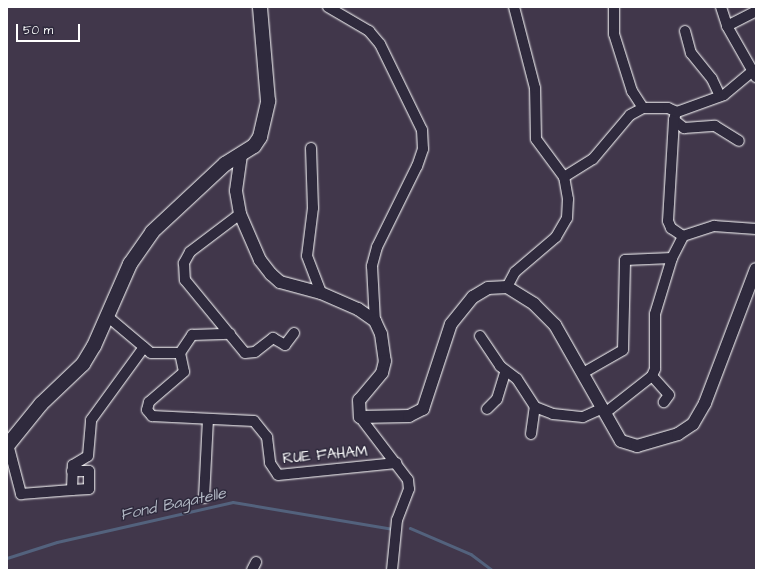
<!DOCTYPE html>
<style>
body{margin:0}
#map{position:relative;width:763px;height:577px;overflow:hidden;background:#41374b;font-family:"Architects Daughter",sans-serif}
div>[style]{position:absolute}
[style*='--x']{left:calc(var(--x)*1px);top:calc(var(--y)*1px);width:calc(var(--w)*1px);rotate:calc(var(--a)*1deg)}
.stream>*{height:2.5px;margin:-1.25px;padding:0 1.25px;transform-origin:1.25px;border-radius:1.25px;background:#53627d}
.roads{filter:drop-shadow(0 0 1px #fff) drop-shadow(0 0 1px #fff)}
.minor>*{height:10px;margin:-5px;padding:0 5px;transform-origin:5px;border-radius:5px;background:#2f2a3d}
.tertiary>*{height:12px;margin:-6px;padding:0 6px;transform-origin:6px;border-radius:6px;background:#2f2a3d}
.secondary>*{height:14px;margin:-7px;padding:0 7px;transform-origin:7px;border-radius:7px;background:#2f2a3d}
span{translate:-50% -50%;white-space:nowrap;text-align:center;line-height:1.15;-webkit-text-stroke:3px #2f2a3d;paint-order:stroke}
.street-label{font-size:15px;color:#fff}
.water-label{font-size:16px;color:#b2b8c4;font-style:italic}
.frame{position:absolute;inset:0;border:8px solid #fff;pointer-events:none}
.scale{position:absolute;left:16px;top:24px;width:64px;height:18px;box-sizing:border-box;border:2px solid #fff;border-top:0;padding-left:5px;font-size:12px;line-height:14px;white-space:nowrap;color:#fff;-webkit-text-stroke:3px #2f2a3d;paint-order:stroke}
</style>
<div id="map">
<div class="stream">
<div style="--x:410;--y:528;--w:66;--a:23.1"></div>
<div style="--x:471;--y:554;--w:26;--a:37"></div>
<div style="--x:7;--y:558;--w:52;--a:-17.7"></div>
<div style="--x:57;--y:542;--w:180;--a:-12.8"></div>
<div style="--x:233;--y:502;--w:162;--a:9.6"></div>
</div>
<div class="roads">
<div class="minor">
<div style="--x:328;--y:7;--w:48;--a:30.3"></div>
<div style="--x:369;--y:31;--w:17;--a:50"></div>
<div style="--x:380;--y:44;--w:96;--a:64"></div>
<div style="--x:422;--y:130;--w:19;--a:87"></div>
<div style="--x:423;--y:149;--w:18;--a:109"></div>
<div style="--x:417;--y:166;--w:90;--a:116.3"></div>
<div style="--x:377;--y:247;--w:20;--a:105"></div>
<div style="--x:372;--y:266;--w:55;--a:86.9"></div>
<div style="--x:614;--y:7;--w:27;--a:90"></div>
<div style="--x:614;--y:34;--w:60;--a:72.5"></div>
<div style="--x:632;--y:91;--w:20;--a:57"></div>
<div style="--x:721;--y:7;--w:20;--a:72"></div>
<div style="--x:727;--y:26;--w:59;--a:60.4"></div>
<div style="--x:727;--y:26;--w:33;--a:-27"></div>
<div style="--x:685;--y:31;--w:23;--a:75"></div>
<div style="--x:691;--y:53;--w:33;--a:51"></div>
<div style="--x:712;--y:79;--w:19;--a:65"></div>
<div style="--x:677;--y:112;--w:50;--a:-19.9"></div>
<div style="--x:724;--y:95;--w:38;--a:-40"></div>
<div style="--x:675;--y:116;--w:4;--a:104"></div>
<div style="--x:674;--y:120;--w:13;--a:39"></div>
<div style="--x:684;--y:128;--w:31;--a:-4"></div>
<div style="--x:715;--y:126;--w:28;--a:32"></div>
<div style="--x:674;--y:120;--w:101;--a:93.4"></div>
<div style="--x:668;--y:221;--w:8;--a:67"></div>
<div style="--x:671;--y:228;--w:14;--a:34"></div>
<div style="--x:311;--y:148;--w:60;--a:88.1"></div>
<div style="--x:313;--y:208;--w:48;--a:97.1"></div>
<div style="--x:307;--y:256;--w:40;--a:69"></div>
<div style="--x:564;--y:177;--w:34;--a:-32"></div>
<div style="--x:593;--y:159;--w:57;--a:-49.9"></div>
<div style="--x:630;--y:115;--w:15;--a:-28"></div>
<div style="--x:643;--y:108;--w:25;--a:0"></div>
<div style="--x:668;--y:108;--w:10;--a:24"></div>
<div style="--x:240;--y:214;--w:63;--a:142.8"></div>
<div style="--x:190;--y:252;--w:13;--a:119"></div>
<div style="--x:184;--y:263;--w:17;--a:87"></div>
<div style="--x:185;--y:280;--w:94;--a:50.6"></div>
<div style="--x:245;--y:353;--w:10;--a:-6"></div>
<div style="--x:255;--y:352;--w:23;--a:-38"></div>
<div style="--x:273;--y:338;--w:14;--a:30"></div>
<div style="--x:285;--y:345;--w:15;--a:-53"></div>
<div style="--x:507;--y:287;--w:17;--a:-62"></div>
<div style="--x:515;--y:272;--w:54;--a:-40.5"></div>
<div style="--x:556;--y:237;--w:22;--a:-60"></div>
<div style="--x:567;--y:218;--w:19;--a:-87"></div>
<div style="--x:568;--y:199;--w:22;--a:-100"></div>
<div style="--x:564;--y:177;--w:47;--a:-126.4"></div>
<div style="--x:536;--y:139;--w:51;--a:-91.1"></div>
<div style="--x:535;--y:88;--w:84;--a:-104.5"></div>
<div style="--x:107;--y:316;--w:57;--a:40.1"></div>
<div style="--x:151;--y:353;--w:29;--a:0"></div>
<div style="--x:180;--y:353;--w:19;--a:78"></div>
<div style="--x:184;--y:372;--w:46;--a:139.4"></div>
<div style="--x:149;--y:402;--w:8;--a:104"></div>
<div style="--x:147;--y:410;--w:8;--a:50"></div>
<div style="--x:152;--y:416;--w:102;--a:2.8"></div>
<div style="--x:254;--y:421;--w:21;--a:51"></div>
<div style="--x:267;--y:437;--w:26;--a:83"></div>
<div style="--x:270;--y:463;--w:14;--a:56"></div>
<div style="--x:278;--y:475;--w:119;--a:-5.8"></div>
<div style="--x:480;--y:336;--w:36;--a:56"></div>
<div style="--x:500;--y:366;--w:21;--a:37"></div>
<div style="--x:517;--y:379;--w:33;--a:57"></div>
<div style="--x:535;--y:407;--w:19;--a:21"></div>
<div style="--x:553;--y:414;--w:30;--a:6"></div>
<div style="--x:583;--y:417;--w:22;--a:-24"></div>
<div style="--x:180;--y:353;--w:22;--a:-56"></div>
<div style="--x:192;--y:335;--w:38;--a:-2"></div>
<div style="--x:583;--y:373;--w:46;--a:-29.9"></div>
<div style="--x:623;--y:350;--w:90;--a:-88.7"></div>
<div style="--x:625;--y:260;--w:47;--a:-2.4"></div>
<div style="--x:652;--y:376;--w:25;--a:48"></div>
<div style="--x:669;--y:395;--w:9;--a:126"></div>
<div style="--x:487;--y:409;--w:14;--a:-45"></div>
<div style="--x:497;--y:399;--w:28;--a:-73"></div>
<div style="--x:605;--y:413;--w:60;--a:-38.2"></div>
<div style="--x:652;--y:376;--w:8;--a:-67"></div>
<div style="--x:655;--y:369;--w:55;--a:-90"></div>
<div style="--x:655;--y:314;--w:59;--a:-73.1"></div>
<div style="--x:672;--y:258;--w:25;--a:-63"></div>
<div style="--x:683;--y:236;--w:33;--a:-18"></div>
<div style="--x:714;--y:226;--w:42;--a:4.1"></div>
<div style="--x:360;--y:417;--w:79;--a:52.7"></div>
<div style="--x:408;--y:480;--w:9;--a:84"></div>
<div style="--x:409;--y:489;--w:33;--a:111"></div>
<div style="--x:397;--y:520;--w:50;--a:95.7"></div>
<div style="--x:531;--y:434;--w:27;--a:-82"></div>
<div style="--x:8;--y:444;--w:52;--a:75.4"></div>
<div style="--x:21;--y:494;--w:51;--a:-4.5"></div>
<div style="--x:72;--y:490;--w:25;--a:-88"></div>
<div style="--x:73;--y:465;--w:17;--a:-31"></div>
<div style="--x:88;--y:456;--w:36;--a:-85"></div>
<div style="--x:91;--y:420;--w:90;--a:-54"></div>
<div style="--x:72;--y:471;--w:17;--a:0"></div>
<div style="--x:89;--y:471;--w:18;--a:90"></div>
<div style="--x:89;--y:489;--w:17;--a:177"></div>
<div style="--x:204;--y:498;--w:78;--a:-87.1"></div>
<div style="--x:252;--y:570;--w:9;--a:-63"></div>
</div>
<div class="tertiary">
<div style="--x:241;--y:155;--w:36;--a:98"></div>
<div style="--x:236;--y:191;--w:23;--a:80"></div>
<div style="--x:240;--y:214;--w:50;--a:66.5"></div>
<div style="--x:260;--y:260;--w:18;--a:52"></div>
<div style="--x:271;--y:274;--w:12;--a:42"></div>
<div style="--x:280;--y:282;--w:42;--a:15"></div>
<div style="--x:321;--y:293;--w:40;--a:23.4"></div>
<div style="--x:358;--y:309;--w:21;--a:35"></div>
<div style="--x:375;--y:321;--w:14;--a:65"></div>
<div style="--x:381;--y:334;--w:27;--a:82"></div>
<div style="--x:385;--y:361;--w:12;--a:104"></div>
<div style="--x:382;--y:373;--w:35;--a:130"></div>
<div style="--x:359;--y:400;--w:17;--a:87"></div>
<div style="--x:360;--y:417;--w:49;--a:-1.2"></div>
<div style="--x:409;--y:416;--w:16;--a:-27"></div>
<div style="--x:423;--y:409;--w:89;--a:-71.8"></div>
<div style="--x:451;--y:324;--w:35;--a:-51"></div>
<div style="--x:473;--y:297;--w:17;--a:-31"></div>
<div style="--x:488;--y:288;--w:19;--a:-3"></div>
<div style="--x:507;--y:287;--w:32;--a:32"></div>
<div style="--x:534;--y:304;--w:30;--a:45"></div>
<div style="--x:555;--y:325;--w:133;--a:60.4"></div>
<div style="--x:621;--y:441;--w:17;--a:17"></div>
<div style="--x:637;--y:446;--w:43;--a:-16.3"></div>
<div style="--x:678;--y:434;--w:18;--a:-34"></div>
<div style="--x:693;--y:424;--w:24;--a:-60"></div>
<div style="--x:705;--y:403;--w:143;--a:-69.2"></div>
</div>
<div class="secondary">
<div style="--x:7;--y:446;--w:54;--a:-51"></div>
<div style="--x:41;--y:404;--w:58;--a:-43.6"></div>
<div style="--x:83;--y:364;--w:21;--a:-59"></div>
<div style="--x:94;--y:346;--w:90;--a:-66.3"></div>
<div style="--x:130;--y:264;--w:39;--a:-55"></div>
<div style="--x:152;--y:232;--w:100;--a:-43"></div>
<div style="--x:225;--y:164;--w:34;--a:-32"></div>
<div style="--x:254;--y:146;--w:11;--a:-56"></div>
<div style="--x:260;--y:137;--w:37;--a:-77"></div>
<div style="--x:268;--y:101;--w:94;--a:-94.9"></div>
</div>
</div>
<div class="street-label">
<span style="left:325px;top:455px;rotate:-5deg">RUE FAHAM</span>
</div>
<div class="water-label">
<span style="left:173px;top:504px;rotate:-12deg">Fond Bagatelle</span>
</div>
<div class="frame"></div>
<div class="scale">50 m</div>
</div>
